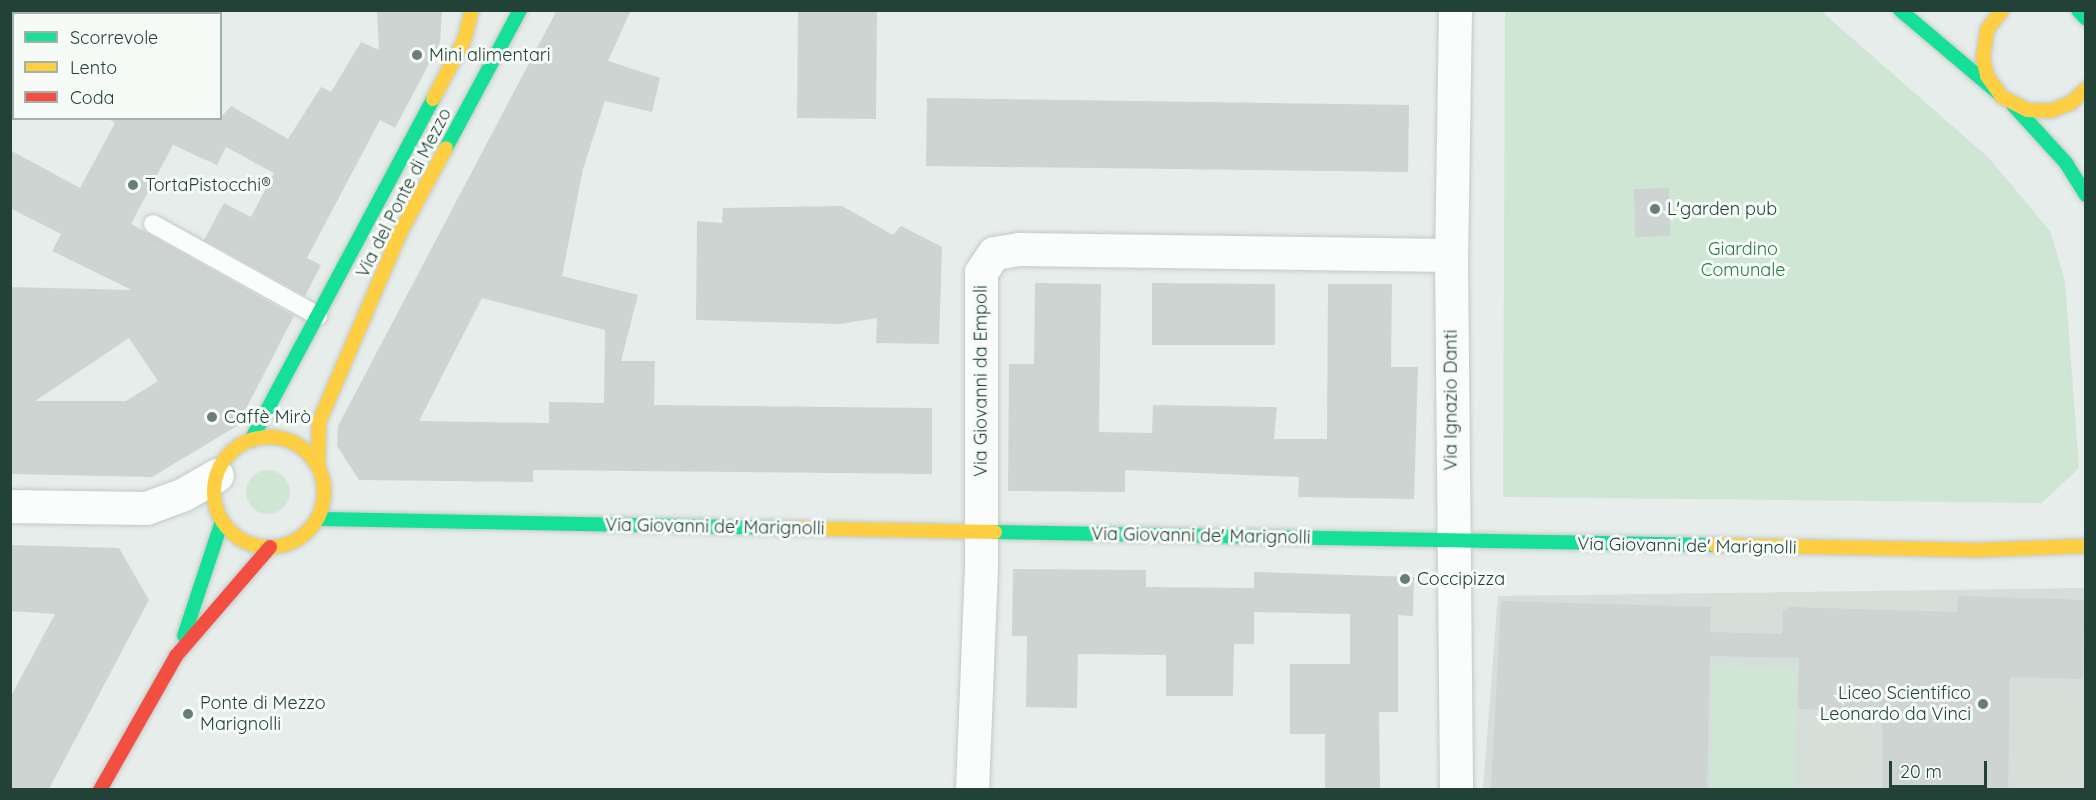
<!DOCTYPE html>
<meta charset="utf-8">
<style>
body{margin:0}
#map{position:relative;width:2096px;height:800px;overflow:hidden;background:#e7edea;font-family:Quicksand,sans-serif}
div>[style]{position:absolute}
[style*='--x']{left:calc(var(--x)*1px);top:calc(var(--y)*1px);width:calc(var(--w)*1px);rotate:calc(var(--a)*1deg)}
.built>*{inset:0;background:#d5ded9}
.green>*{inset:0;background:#d0e6d5}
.round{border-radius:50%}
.building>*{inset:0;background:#ced4d1}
.roads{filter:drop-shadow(0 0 2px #c4cac7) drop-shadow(0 0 2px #c4cac7)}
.lane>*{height:18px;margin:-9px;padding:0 9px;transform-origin:9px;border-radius:9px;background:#fbfcfc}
.street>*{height:33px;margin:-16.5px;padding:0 16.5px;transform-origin:16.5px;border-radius:16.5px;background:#fbfcfc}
.fast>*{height:14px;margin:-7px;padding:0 7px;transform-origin:7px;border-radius:7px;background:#16e098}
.slow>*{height:14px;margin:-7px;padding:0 7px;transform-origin:7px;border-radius:7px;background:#ffcf43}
.slow>.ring{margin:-7px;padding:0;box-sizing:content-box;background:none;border:14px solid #ffcf43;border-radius:50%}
.jam>*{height:14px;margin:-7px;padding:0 7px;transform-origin:7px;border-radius:7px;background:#f24e42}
.dots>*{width:16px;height:16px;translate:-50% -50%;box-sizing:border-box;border:3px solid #f6fbf8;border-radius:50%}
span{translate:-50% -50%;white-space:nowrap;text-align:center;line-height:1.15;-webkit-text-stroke:6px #f6fbf8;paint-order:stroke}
.poi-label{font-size:18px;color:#234237}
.left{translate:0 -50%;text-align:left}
.right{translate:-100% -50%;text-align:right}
.street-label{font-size:18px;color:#234237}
.park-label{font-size:18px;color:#2c7a43}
.frame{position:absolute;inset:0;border:12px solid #234237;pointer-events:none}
.legend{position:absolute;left:12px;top:12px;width:210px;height:108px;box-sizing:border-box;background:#f6fbf8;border:2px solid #a2b1ab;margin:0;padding:8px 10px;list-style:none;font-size:18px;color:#234237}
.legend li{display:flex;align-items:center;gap:12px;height:30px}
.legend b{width:30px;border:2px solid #a2b1ab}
.scale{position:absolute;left:1889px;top:761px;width:98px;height:27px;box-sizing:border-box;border:3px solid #234237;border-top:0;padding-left:8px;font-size:18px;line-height:21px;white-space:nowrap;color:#234237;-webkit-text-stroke:4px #f6fbf8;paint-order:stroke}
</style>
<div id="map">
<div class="built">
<div style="clip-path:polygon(2085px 588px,2085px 789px,1483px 790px,1498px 596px)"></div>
</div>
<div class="green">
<div style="clip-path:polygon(1505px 11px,1821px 11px,1989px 158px,2050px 231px,2065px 281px,2079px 468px,2042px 503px,1503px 497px)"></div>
<div class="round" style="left:246px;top:470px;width:44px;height:44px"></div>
<div style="clip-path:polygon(1713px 665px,1797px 668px,1794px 789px,1710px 789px)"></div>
</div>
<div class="building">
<div style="clip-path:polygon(evenodd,377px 10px,442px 10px,440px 43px,395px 128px,380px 120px,307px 258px,321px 265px,305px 296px,204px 240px,224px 203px,251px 217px,274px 173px,226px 147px,217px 165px,173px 145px,131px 224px,294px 316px,237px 426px,152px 477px,10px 474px,10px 287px,132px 290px,52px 251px,61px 234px,10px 208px,10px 150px,80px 188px,115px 123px,107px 118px,220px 118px,231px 106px,288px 139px,321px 87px,331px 92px,361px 42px,379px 50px,377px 10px,129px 338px,158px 381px,126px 401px,35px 401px,129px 338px)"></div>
<div style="clip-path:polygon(evenodd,557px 10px,631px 10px,608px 61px,660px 78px,652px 112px,605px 101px,583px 169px,562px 276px,638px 295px,621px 361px,655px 361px,654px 405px,932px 408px,932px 474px,533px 470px,533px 482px,359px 480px,337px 446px,338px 426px,557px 10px,482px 298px,605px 330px,604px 403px,549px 402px,549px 423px,419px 421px,482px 298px)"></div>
<div style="clip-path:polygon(798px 10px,877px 10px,876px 119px,797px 118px)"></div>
<div style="clip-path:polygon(927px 98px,1409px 105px,1408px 172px,926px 166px)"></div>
<div style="clip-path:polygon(1669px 188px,1670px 236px,1635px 237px,1634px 189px)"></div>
<div style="clip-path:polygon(842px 206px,893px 235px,901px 226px,942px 247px,939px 344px,876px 343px,877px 318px,840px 324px,696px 320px,697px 221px,722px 223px,723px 208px)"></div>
<div style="clip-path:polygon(1035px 283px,1101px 284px,1099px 432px,1152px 433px,1153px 405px,1277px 407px,1274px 439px,1327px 439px,1328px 284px,1392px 284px,1391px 367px,1418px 367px,1414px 499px,1298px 497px,1299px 477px,1125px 470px,1125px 492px,1008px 491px,1009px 364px,1034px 364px)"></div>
<div style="clip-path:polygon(1152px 283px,1275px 284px,1275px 345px,1152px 345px)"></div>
<div style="clip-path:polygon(10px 545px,119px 548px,149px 600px,49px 789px,10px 789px,10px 698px,55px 614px,10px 611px)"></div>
<div style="clip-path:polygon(1013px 569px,1146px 570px,1146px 587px,1254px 588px,1254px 644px,1234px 644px,1233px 696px,1166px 696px,1166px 655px,1078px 654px,1077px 708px,1026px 707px,1027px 636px,1012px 636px)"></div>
<div style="clip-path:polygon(1254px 572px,1414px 577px,1413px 616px,1398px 615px,1398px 712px,1379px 712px,1380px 789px,1325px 789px,1325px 734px,1290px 734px,1290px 664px,1350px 664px,1350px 614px,1254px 612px)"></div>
<div style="clip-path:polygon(1958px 596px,2084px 600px,2083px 679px,2010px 677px,2008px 789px,1883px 789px,1882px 711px,1798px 709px,1799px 658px,1710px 656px,1707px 789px,1491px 789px,1501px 601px,1711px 607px,1710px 632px,1782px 634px,1783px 611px,1789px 607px,1957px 612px)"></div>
</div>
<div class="roads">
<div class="lane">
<div style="--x:153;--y:224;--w:189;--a:29.1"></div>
</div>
<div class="street">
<div style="--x:1455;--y:10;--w:245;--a:90.9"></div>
<div style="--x:1451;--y:255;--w:535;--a:89.46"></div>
<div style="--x:10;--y:506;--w:136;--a:0.8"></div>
<div style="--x:146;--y:508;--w:38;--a:-20"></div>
<div style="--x:182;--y:495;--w:40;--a:-29.7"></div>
<div style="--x:972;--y:790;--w:225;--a:-87.7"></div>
<div style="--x:981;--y:565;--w:293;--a:-90"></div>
<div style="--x:981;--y:272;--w:23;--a:-56"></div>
<div style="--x:994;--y:253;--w:24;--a:-9"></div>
<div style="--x:1018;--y:249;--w:433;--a:0.8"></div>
</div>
<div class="fast">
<div style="--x:1900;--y:10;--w:127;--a:40.2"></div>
<div style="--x:2078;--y:10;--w:12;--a:48"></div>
<div style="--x:2013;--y:105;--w:79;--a:47.6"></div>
<div style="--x:2066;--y:163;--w:38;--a:58"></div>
<div style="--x:446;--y:148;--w:157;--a:-61.8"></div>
<div style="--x:251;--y:440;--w:387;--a:-61.9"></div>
<div style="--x:317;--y:519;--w:464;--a:1.1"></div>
<div style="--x:995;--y:532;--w:719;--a:1.04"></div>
<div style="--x:184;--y:636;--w:121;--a:-71.7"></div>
</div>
<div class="slow">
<div style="--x:2002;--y:10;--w:25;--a:127"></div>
<div style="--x:1987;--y:30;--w:28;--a:98"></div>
<div style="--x:1983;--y:58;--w:18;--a:77"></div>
<div style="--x:1987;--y:76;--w:26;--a:54"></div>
<div style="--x:2002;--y:97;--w:28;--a:27"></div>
<div style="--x:2027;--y:110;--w:23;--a:2"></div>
<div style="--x:2050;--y:111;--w:22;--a:-21"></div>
<div style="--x:2071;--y:103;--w:21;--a:-43"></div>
<div style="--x:433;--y:99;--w:66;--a:-61.9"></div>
<div style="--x:464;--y:41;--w:32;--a:-76"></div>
<div class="ring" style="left:214px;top:437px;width:96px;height:96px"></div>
<div style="--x:318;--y:466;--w:44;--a:-88.7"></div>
<div style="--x:319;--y:422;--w:208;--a:-66.8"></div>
<div style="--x:401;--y:231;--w:94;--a:-61.5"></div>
<div style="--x:781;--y:528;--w:214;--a:1.1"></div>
<div style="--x:1714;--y:545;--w:263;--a:1.1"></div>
<div style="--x:1977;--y:550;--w:109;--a:-2.1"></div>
</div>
<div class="jam">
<div style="--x:100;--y:790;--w:154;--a:-60.4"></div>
<div style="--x:176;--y:656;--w:144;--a:-49.2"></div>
</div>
</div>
<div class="dots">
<div style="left:417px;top:55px;background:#687e76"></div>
<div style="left:133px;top:185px;background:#687e76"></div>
<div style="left:1655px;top:209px;background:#687e76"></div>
<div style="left:212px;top:417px;background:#687e76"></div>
<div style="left:1405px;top:579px;background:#687e76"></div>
<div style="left:1983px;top:704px;background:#687e76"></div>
<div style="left:188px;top:714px;background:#687e76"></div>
</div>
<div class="poi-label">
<span class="left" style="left:429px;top:55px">Mini alimentari</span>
<span class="left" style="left:145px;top:185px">TortaPistocchi®</span>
<span class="left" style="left:1667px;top:209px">L'garden pub</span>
<span class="left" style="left:224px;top:417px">Caffè Mirò</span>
<span class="left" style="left:1417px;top:579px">Coccipizza</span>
<span class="right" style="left:1971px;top:704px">Liceo Scientifico<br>Leonardo da Vinci</span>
<span class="left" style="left:200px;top:714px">Ponte di Mezzo<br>Marignolli</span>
</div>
<div class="street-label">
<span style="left:404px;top:193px;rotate:-63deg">Via del Ponte di Mezzo</span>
<span style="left:981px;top:381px;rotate:-90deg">Via Giovanni da Empoli</span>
<span style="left:1451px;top:400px;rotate:-90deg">Via Ignazio Danti</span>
<span style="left:715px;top:527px;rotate:1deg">Via Giovanni de' Marignolli</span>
<span style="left:1201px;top:536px;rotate:1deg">Via Giovanni de' Marignolli</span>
<span style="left:1687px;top:546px;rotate:1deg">Via Giovanni de' Marignolli</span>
</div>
<div class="park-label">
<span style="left:1743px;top:260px">Giardino<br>Comunale</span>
</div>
<div class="frame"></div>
<ul class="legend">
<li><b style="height:8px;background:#16e098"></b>Scorrevole</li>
<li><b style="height:8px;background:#ffcf43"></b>Lento</li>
<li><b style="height:8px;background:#f24e42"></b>Coda</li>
</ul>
<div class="scale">20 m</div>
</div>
